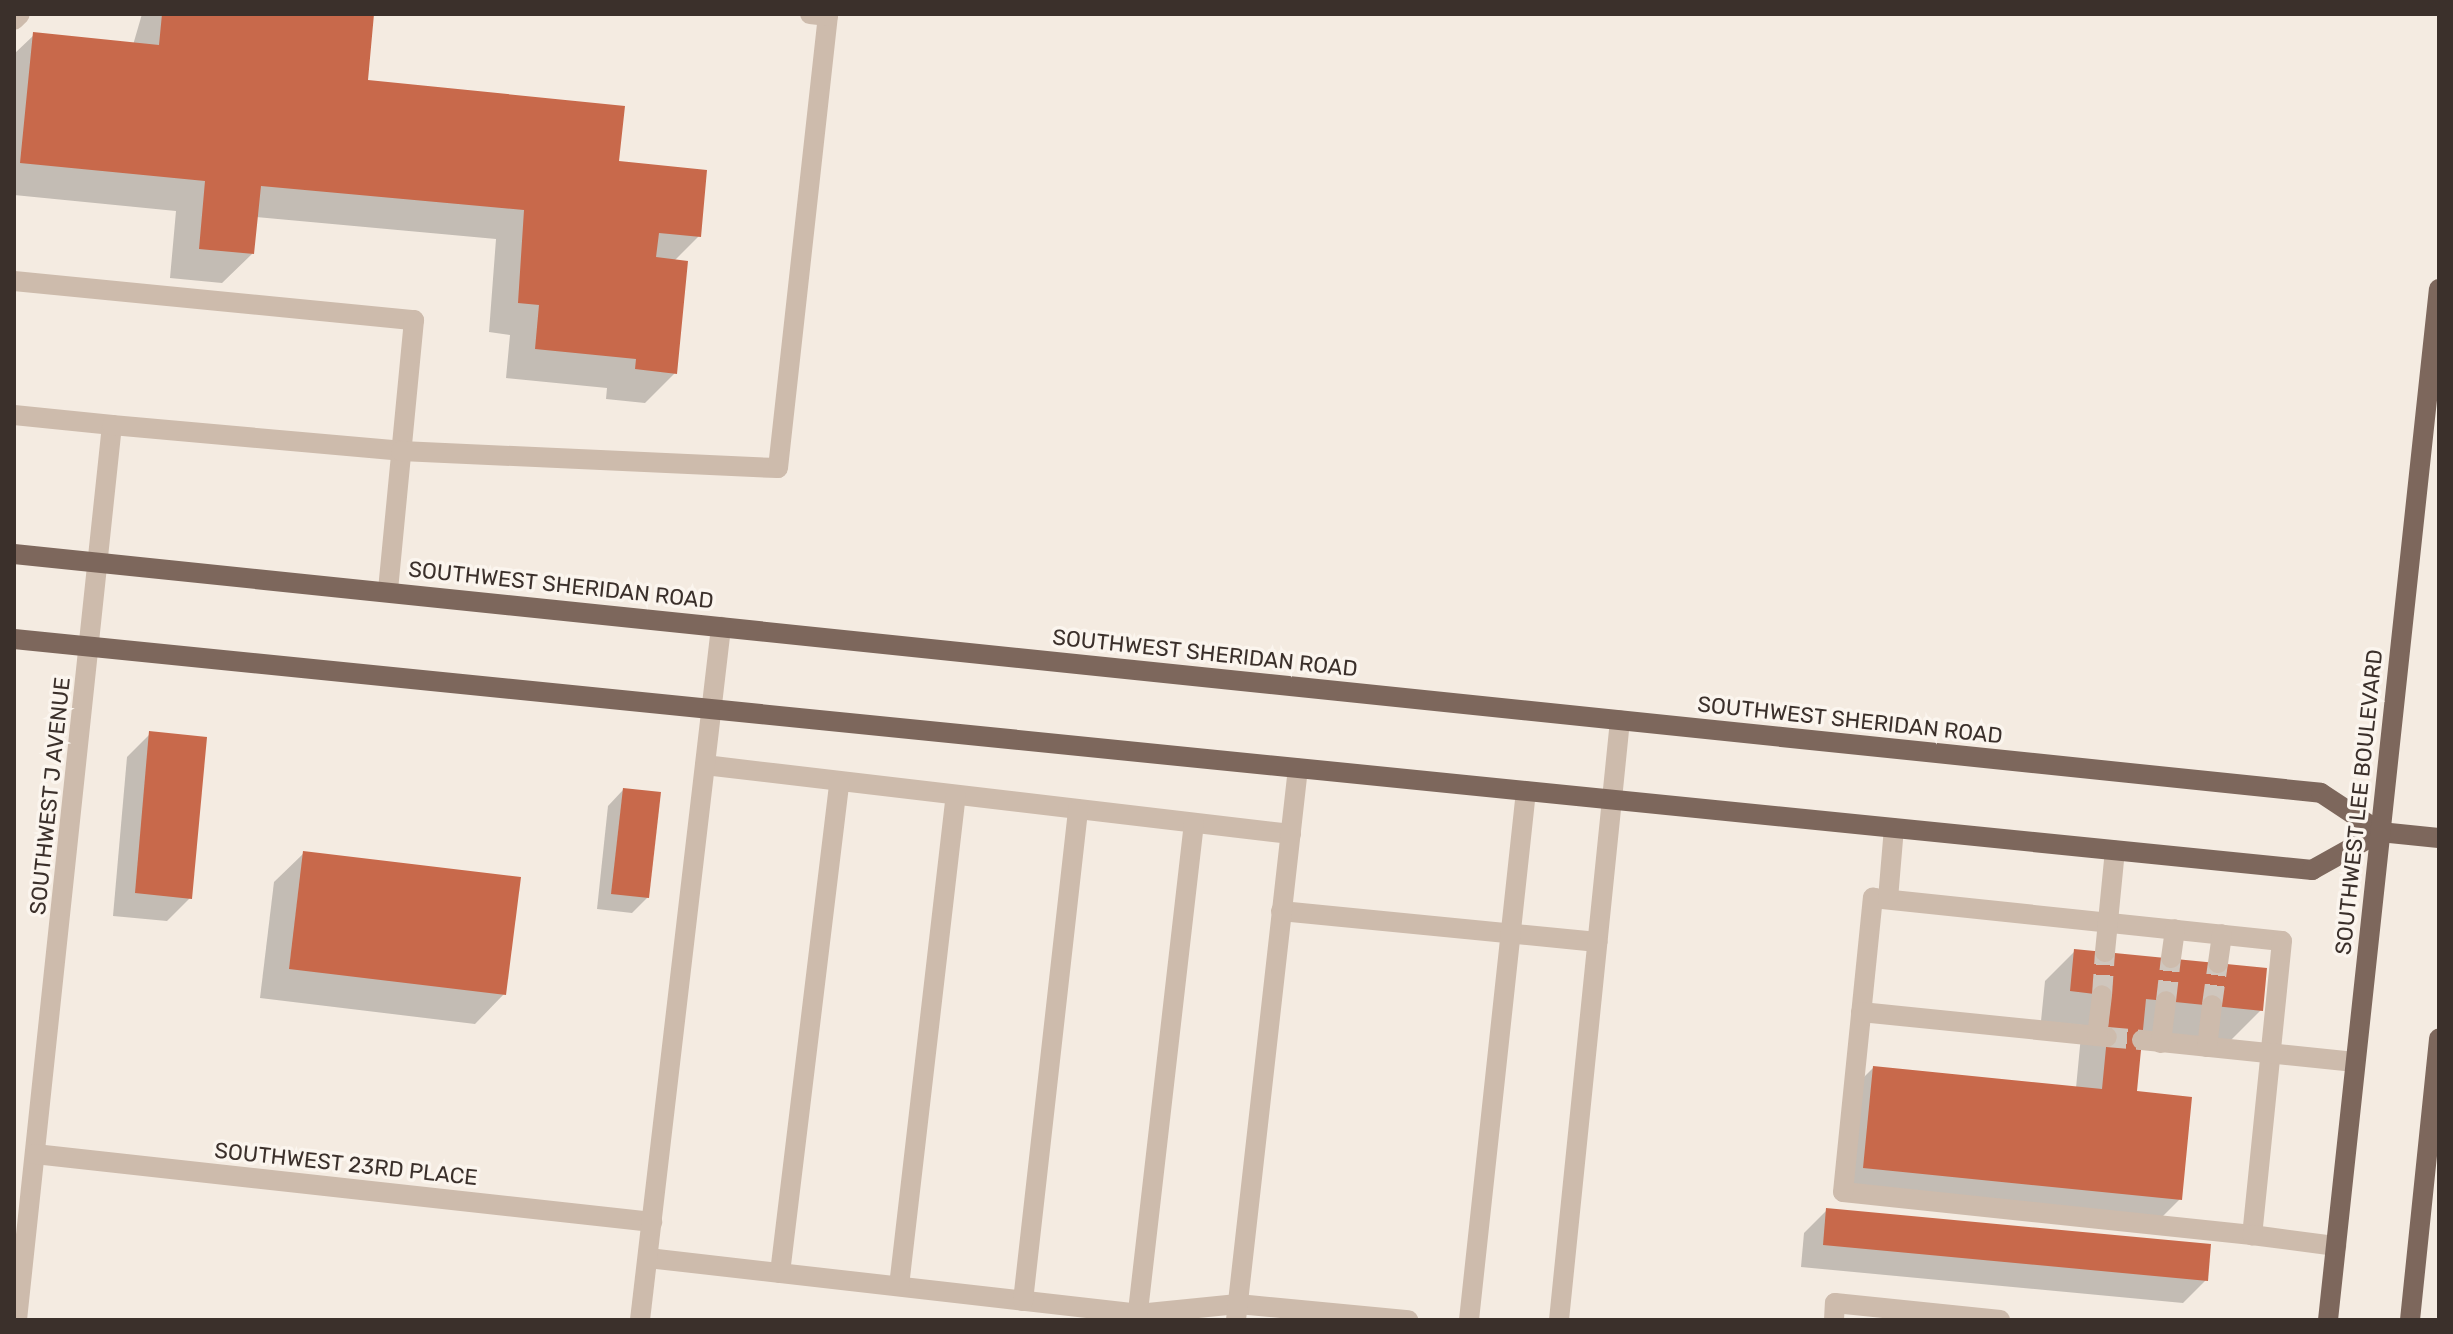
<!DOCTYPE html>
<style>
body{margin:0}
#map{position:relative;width:2453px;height:1334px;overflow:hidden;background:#f4ebe1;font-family:Rubik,sans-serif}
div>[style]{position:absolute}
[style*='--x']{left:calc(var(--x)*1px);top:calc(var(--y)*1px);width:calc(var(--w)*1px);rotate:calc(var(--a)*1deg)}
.shadow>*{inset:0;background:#0003}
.building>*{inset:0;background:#c8694b}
.minor-tunnel>*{height:20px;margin-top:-10px;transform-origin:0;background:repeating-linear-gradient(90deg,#cfc6bd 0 20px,transparent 0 30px)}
.minor>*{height:20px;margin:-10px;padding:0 10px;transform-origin:10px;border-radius:10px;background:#cdbbac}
.major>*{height:20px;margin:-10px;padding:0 10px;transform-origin:10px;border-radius:10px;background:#7d675c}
span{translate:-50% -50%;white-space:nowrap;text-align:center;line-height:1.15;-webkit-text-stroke:7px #fbf5ee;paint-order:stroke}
.street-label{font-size:22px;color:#3b302b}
.frame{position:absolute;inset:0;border:16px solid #3b302b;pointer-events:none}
</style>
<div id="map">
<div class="shadow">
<div style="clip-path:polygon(142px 14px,372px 14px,366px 81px,617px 163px,699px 236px,674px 261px,675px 373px,645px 403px,606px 399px,607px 388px,506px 378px,510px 335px,489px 332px,496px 239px,256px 217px,252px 254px,222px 283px,170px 278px,176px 211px,14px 195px,14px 54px,34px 35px,133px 45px)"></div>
<div style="clip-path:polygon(150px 734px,190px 898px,167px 921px,113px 916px,127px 757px)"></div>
<div style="clip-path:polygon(623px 790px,648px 897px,632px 913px,597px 909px,608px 806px)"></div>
<div style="clip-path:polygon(304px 853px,504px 994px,475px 1024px,260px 998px,274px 882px)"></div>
<div style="clip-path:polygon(2075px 951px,2261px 1010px,2231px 1040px,2141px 1031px,2135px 1093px,2180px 1199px,2150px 1229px,1834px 1197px,1844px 1097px,1873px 1068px,2076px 1088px,2082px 1025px,2041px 1021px,2045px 981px)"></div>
<div style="clip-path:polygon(1827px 1210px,2206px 1280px,2183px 1303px,1801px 1267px,1804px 1233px)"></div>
</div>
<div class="building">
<div style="clip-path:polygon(162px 14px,374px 14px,368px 80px,625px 106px,619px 161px,707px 170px,701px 237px,659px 233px,656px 257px,688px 261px,677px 374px,635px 369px,636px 359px,535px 349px,539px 305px,518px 303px,524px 210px,261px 186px,254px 254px,199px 249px,205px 181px,20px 163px,33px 32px,159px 45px)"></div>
<div style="clip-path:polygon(149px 731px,207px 737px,192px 899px,135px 893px)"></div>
<div style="clip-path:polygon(623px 788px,661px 792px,649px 898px,611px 894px)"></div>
<div style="clip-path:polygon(303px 851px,521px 877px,506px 995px,289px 969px)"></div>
<div style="clip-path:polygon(2074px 949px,2267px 968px,2263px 1011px,2146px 999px,2137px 1091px,2192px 1097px,2182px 1200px,1863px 1168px,1873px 1066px,2102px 1089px,2111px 996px,2070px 991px)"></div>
<div style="clip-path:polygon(1826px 1208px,2211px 1244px,2208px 1281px,1823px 1245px)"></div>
</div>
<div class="minor-tunnel">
<div style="--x:2102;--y:995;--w:43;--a:-86"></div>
<div style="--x:2166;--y:1001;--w:43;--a:-83.4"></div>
<div style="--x:2212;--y:1005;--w:42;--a:-81.9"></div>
<div style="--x:2107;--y:1037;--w:35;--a:5"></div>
</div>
<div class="minor">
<div style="--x:14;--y:20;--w:8;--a:-45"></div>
<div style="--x:14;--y:281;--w:402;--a:5.6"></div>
<div style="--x:414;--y:320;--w:271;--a:95.5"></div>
<div style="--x:14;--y:415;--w:99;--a:5.8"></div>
<div style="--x:112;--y:425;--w:900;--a:96.06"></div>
<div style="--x:112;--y:425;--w:290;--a:5.1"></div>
<div style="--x:401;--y:451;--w:377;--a:2.6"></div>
<div style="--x:778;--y:468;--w:455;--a:-83.7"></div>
<div style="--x:828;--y:16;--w:18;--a:-174"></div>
<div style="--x:705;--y:765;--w:590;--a:6.72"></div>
<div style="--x:1873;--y:898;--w:411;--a:6"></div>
<div style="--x:2282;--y:941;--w:296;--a:95.8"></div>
<div style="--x:2252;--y:1235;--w:411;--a:-174"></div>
<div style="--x:1843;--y:1192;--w:296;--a:-84.2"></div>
<div style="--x:1888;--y:899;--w:71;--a:-85.2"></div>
<div style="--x:1281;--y:911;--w:318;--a:5.6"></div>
<div style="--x:2105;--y:952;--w:102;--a:-84.4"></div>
<div style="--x:2171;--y:958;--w:29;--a:-82"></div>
<div style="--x:2218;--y:963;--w:29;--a:-82"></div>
<div style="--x:1861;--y:1012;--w:247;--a:5.8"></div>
<div style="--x:2097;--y:1036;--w:41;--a:-83"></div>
<div style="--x:2142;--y:1040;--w:214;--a:5.9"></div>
<div style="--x:2161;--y:1043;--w:42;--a:-83.2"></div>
<div style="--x:2207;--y:1047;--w:42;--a:-83.2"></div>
<div style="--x:35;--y:1154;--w:621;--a:6.29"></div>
<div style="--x:2252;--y:1235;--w:85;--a:7.5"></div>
<div style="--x:648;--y:1258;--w:493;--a:6.5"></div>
<div style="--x:1138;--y:1314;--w:100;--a:-5.7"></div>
<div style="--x:1238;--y:1304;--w:171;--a:5.4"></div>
<div style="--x:780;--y:1273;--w:493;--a:-83.1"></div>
<div style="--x:899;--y:1286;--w:493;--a:-83.4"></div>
<div style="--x:1023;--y:1301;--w:495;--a:-83.6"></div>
<div style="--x:640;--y:1320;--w:698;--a:-83.33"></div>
<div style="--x:1137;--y:1320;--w:500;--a:-83.46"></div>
<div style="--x:1236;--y:1320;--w:555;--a:-83.59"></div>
<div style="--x:1469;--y:1320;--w:532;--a:-83.85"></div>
<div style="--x:1559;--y:1320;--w:603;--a:-84.19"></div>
<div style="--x:1834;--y:1320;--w:17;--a:-87"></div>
<div style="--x:1835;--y:1303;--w:166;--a:5.9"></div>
</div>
<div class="major">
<div style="--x:14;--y:554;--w:2319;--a:5.91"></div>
<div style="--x:2321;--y:793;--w:71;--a:33.5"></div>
<div style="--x:2380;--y:832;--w:59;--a:5.8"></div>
<div style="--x:14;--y:639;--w:2310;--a:5.74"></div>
<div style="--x:2312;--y:870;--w:78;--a:-29.2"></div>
<div style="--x:2328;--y:1320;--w:1037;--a:-83.86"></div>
<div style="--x:2410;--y:1320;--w:283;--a:-84.1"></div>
</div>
<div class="street-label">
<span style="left:561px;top:585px;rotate:6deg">SOUTHWEST SHERIDAN ROAD</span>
<span style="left:1205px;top:653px;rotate:6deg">SOUTHWEST SHERIDAN ROAD</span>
<span style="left:1850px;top:720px;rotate:6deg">SOUTHWEST SHERIDAN ROAD</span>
<span style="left:50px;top:796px;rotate:-84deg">SOUTHWEST J AVENUE</span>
<span style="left:2359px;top:802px;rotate:-84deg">SOUTHWEST LEE BOULEVARD</span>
<span style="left:346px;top:1164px;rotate:6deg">SOUTHWEST 23RD PLACE</span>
</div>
<div class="frame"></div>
</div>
